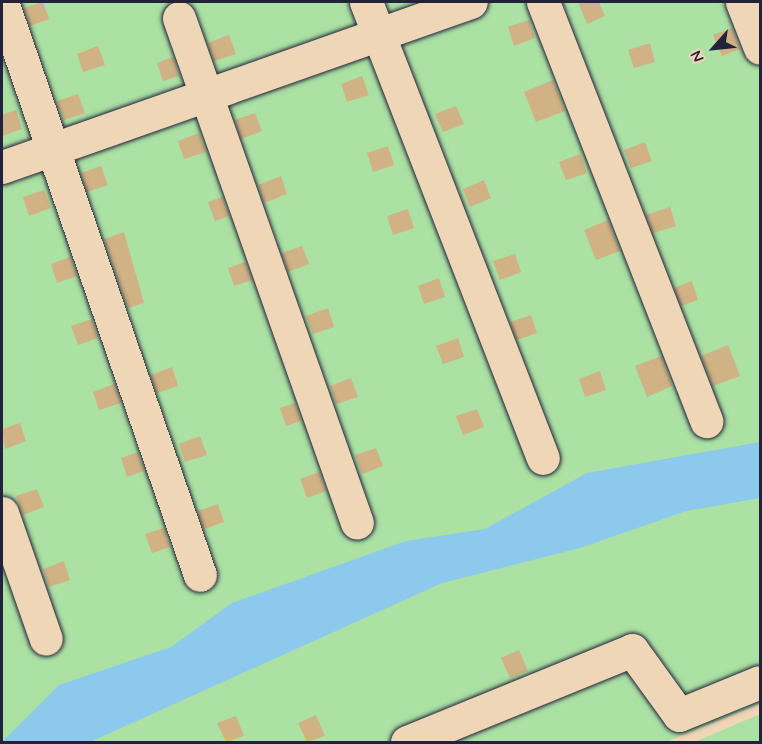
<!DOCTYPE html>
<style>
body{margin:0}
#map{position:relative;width:762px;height:744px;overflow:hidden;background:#efd6b7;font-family:Mynerve,sans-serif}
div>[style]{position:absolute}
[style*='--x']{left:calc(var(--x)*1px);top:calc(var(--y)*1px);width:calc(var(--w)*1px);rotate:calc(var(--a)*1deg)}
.green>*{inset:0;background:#abe1a3}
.water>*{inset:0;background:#8dc8ed}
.building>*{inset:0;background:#d1b285}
.roads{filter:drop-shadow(0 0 2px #22223b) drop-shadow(0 0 2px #22223b)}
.minor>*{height:33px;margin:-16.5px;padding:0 16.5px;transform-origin:16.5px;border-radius:16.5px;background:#efd6b7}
span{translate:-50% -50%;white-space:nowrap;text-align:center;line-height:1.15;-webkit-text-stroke:6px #efd6b7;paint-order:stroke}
.frame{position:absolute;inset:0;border:3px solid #22223b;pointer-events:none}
.north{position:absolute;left:684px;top:18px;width:60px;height:60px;-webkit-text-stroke:4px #efd6b7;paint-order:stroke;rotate:243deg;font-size:16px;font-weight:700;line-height:24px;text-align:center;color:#22223b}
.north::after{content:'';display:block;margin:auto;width:21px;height:27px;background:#22223b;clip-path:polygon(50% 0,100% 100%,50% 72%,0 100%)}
</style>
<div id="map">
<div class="green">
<div style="clip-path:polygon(2px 2px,760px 2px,760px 704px,666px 742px,2px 742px)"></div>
<div style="clip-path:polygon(760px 714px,760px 742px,695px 742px)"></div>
</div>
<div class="water">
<div style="clip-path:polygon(760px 442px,760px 498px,686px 511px,580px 548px,442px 583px,90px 742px,2px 742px,59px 685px,171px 647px,232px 603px,406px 541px,485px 529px,587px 473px)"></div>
</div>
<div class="building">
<div style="clip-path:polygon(43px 2px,49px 19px,30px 26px,24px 8px)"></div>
<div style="clip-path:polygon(578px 2px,599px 2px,605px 16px,587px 24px)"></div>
<div style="clip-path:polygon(529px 20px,535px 38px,514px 46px,508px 27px)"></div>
<div style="clip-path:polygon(732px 28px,740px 49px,722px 56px,713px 35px)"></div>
<div style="clip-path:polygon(229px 35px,236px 54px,214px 61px,208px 43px)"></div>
<div style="clip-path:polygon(650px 43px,655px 62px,634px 68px,628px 50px)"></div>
<div style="clip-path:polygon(98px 46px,105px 65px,83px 72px,77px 54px)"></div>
<div style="clip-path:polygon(173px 57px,179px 76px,163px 81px,157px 63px)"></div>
<div style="clip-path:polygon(362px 76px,369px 95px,347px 102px,341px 84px)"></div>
<div style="clip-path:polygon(553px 80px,565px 111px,536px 122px,524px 92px)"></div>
<div style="clip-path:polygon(78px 94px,85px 113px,64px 120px,57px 101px)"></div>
<div style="clip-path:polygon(456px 106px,464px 124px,443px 132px,435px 114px)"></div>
<div style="clip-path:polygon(16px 110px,22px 129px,2px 136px,2px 115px)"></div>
<div style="clip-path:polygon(255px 113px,262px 131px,241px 139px,235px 120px)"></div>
<div style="clip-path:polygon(199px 133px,206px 152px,184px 159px,178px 141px)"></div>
<div style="clip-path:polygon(645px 142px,652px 161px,631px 168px,624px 150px)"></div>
<div style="clip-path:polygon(388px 146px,394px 165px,373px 172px,367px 153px)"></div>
<div style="clip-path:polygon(580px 154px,587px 173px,566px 180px,559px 162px)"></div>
<div style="clip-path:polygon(101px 166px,108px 185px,87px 192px,81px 173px)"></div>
<div style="clip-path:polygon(281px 176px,287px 194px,264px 203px,258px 185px)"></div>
<div style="clip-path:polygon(484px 180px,491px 198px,470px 207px,463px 189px)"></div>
<div style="clip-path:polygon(44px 190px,51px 208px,29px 216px,23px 197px)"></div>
<div style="clip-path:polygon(222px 197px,229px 216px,215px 221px,208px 202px)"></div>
<div style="clip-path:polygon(670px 207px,676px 226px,653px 233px,646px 215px)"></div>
<div style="clip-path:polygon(408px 209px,414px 228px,393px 235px,387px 216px)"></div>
<div style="clip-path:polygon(608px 220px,620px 251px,596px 260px,584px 230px)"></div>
<div style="clip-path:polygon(124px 232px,144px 303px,128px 308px,104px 239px)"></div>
<div style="clip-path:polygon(302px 246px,309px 264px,288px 272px,282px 253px)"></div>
<div style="clip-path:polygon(515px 254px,521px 272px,500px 280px,493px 261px)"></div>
<div style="clip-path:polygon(70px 257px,77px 276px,57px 283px,51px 264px)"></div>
<div style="clip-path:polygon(245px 262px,252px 280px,234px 286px,228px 268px)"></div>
<div style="clip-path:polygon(439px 278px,445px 297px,424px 304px,418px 286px)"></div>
<div style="clip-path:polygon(692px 281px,698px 300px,681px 306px,674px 288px)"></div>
<div style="clip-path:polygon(328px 308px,334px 327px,313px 334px,306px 316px)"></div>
<div style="clip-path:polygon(531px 315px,537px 333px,517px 340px,510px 322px)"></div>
<div style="clip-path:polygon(92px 319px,98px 338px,78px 345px,71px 326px)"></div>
<div style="clip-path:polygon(458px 338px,464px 357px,443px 364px,436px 346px)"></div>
<div style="clip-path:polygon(728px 345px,740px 376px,713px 386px,701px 356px)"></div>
<div style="clip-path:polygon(661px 356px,672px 386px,647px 397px,635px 366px)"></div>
<div style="clip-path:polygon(172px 367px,178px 386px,157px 393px,151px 375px)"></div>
<div style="clip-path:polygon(600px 371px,606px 390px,585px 397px,579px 379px)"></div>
<div style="clip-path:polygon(351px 378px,358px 397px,336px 404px,330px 386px)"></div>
<div style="clip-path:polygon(114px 384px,121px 403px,99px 410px,93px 392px)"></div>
<div style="clip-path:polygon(295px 403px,301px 421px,286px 426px,280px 408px)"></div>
<div style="clip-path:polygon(477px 409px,484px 427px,463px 435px,456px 416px)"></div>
<div style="clip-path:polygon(20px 423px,26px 441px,5px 449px,2px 429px)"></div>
<div style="clip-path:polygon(200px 436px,207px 455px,185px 462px,179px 444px)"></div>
<div style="clip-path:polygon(376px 448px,383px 466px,362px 474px,355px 455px)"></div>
<div style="clip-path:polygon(138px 452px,144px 471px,127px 477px,121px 458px)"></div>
<div style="clip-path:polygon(319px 472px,326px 491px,307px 498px,300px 479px)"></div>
<div style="clip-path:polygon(37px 489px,44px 507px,23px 515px,16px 496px)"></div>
<div style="clip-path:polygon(218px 504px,224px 522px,204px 529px,198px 511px)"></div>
<div style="clip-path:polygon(164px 528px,170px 547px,152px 553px,145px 534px)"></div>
<div style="clip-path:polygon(64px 561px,70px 580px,49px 587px,43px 569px)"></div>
<div style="clip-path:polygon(519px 650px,528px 671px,510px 678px,501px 658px)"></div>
<div style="clip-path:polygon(316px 715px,325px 736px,307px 742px,298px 723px)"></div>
<div style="clip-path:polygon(236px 716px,244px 736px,226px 742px,217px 723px)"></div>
</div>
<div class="roads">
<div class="minor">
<div style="--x:2;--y:2;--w:606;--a:70.94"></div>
<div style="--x:366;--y:2;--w:489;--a:68.8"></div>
<div style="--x:543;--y:2;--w:450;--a:68.7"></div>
<div style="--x:742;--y:2;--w:49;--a:68.6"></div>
<div style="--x:179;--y:18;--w:535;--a:70.58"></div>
<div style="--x:2;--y:167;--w:497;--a:-19.4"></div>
<div style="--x:2;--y:513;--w:133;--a:70.8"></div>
<div style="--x:407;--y:742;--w:243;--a:-22.2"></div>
<div style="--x:632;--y:650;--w:80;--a:54.1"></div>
<div style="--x:679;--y:715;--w:87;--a:-22.2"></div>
</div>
</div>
<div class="frame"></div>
<div class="north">N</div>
</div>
